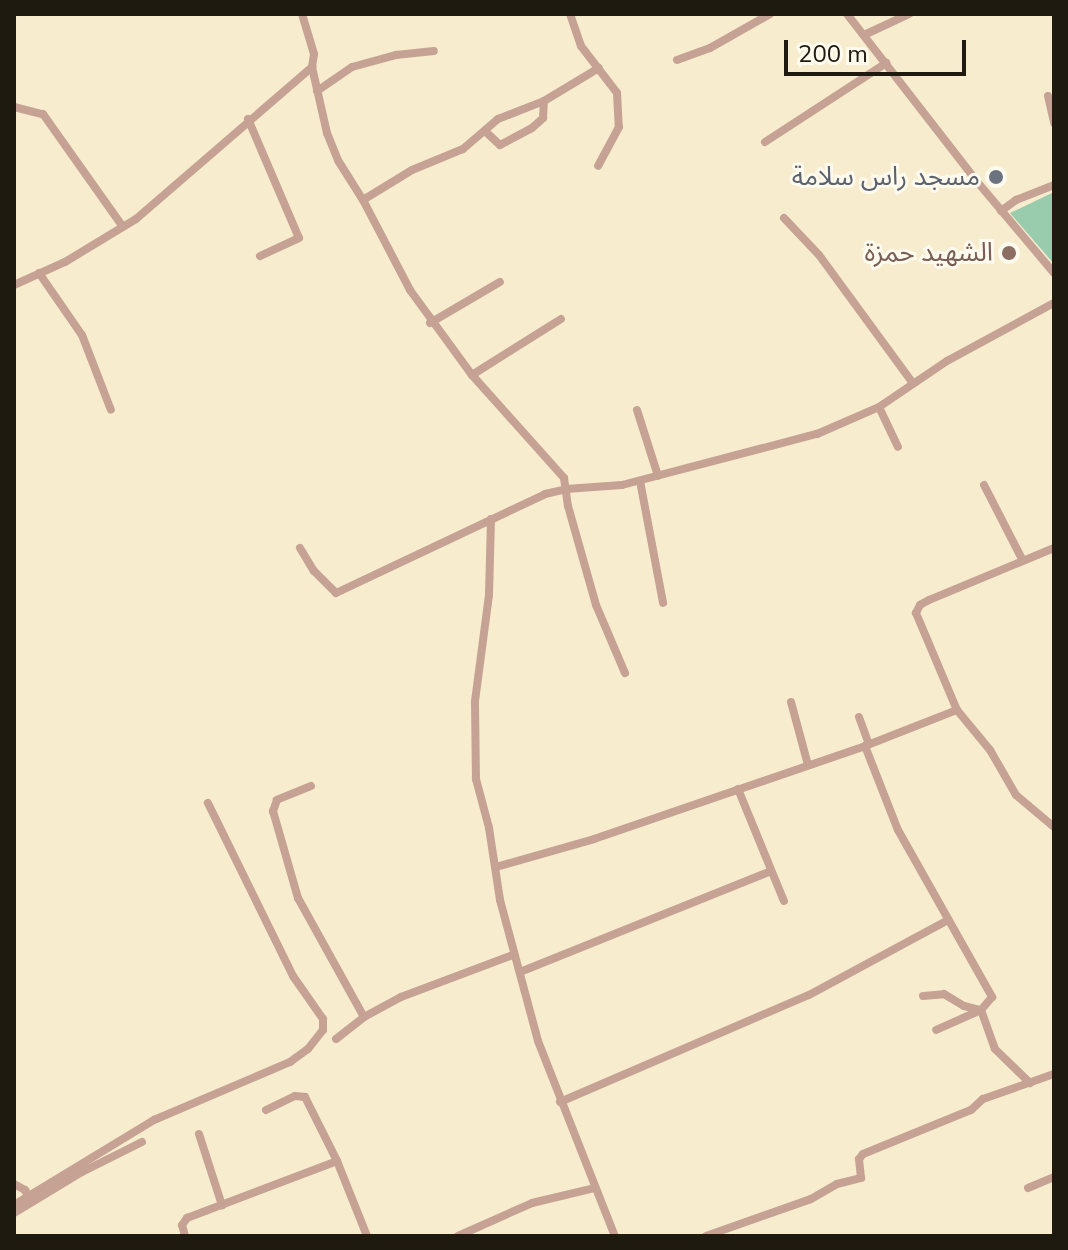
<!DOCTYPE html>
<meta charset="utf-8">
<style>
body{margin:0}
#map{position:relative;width:1068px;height:1250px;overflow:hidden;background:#f7ecce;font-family:"Nunito Sans","Noto Sans Arabic",sans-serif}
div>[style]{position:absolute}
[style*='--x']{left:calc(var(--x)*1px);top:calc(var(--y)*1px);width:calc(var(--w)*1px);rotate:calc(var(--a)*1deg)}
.green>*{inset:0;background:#98ccac}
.minor>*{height:8px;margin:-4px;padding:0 4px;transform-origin:4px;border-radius:4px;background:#c6a294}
.dots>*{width:22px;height:22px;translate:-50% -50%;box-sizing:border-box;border:4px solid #fefaee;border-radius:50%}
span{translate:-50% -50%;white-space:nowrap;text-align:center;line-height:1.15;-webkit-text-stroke:6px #fefaee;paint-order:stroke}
.worship-label{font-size:26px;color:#5b616d}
.right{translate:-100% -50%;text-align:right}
.education-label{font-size:26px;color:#785e54}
.frame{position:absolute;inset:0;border:16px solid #1e1a0f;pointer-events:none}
.scale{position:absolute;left:784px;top:40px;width:182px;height:36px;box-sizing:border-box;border:4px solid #1e1a0f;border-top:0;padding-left:10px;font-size:24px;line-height:28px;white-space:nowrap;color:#1e1a0f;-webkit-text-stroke:6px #fefaee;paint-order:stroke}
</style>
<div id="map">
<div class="green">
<div style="clip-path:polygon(1054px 192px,1054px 264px,1010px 213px)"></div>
</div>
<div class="minor">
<div style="--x:570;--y:14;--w:34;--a:71"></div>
<div style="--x:581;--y:46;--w:59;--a:52.5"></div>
<div style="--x:617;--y:93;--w:34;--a:87"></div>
<div style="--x:619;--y:127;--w:44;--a:118.3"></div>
<div style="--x:847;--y:14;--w:207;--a:52.2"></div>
<div style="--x:974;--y:178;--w:124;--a:49.9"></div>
<div style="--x:864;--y:35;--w:50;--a:-25"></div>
<div style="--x:677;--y:60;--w:35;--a:-20"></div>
<div style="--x:710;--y:48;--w:69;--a:-29.5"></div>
<div style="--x:312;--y:67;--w:68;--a:77.2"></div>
<div style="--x:327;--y:133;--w:31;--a:68"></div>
<div style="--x:339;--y:162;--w:45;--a:57.7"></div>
<div style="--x:363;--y:200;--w:102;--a:62.4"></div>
<div style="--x:410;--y:290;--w:105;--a:53.9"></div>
<div style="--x:472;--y:375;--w:138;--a:48.2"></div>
<div style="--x:564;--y:478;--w:28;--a:82"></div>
<div style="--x:568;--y:506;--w:103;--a:74.2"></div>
<div style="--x:596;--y:605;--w:74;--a:66.9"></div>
<div style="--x:317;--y:91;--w:42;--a:-34.4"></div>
<div style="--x:352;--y:67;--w:46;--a:-15.3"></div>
<div style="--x:396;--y:55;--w:38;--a:-6"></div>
<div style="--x:1048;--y:96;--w:28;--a:77"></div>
<div style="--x:14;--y:107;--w:30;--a:14"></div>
<div style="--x:43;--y:114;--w:138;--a:54.7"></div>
<div style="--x:248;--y:119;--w:129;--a:66.8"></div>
<div style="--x:299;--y:238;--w:43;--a:155.2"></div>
<div style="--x:486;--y:132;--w:19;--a:43"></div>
<div style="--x:500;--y:145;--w:36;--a:-28"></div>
<div style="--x:532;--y:128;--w:15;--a:-42"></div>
<div style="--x:543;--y:118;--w:17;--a:-87"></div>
<div style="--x:765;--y:142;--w:145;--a:-33.1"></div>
<div style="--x:363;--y:200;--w:57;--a:-31.5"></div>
<div style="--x:412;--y:170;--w:55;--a:-22.4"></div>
<div style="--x:463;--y:149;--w:46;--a:-40.6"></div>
<div style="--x:498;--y:119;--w:49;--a:-21.4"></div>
<div style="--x:544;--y:101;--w:64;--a:-31"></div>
<div style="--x:1001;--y:211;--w:19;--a:-36"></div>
<div style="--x:1016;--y:200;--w:41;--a:-21.5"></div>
<div style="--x:784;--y:218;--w:51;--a:46.6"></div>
<div style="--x:819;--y:255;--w:157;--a:53.8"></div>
<div style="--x:39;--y:273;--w:75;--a:55.3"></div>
<div style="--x:82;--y:335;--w:80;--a:68.9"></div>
<div style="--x:14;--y:285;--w:56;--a:-24.3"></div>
<div style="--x:65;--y:262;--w:83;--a:-31.2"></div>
<div style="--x:136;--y:219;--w:233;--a:-40.8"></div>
<div style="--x:312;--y:67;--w:13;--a:-81"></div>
<div style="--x:314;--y:54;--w:42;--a:-106.7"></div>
<div style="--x:430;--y:323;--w:81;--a:-30.4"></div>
<div style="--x:472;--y:375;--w:105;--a:-32.2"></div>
<div style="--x:879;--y:407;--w:44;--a:64.6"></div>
<div style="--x:637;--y:410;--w:69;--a:72.3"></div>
<div style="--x:640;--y:481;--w:124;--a:79.3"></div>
<div style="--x:984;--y:485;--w:85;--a:62.8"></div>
<div style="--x:491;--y:519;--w:76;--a:91.5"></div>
<div style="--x:489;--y:595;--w:108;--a:97.5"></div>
<div style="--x:475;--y:702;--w:77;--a:89.3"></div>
<div style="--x:476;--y:779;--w:51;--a:75.1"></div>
<div style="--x:489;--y:828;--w:73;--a:81.3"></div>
<div style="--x:500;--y:900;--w:146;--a:74.9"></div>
<div style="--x:538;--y:1041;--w:210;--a:68.5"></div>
<div style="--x:300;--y:548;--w:27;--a:59"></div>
<div style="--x:314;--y:571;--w:31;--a:45"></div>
<div style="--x:336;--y:593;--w:231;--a:-25.3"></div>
<div style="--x:545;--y:494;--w:22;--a:-13"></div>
<div style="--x:566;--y:489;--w:56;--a:-4.1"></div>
<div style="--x:622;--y:485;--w:202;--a:-14.7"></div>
<div style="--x:817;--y:434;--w:68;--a:-23.5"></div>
<div style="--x:879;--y:407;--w:82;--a:-34.1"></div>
<div style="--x:947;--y:361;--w:122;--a:-28.5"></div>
<div style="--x:1054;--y:548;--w:135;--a:157.4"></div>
<div style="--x:929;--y:600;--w:10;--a:151"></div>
<div style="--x:920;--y:605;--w:9;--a:117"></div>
<div style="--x:916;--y:613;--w:105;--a:67.1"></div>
<div style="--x:957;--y:710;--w:52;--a:50.5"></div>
<div style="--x:990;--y:750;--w:52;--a:60"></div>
<div style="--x:1016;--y:795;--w:50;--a:40.1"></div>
<div style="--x:791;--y:702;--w:65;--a:74.9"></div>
<div style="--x:859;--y:717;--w:29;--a:70"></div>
<div style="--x:865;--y:746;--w:90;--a:68.6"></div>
<div style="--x:898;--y:830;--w:192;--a:60.6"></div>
<div style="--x:992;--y:997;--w:17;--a:130"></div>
<div style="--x:981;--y:1010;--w:49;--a:156"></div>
<div style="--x:311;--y:786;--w:37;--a:158"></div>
<div style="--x:277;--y:800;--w:12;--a:110"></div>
<div style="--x:273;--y:811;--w:91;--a:74"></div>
<div style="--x:298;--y:898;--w:136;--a:61"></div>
<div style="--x:738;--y:789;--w:121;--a:67.7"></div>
<div style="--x:496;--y:867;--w:102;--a:-15.9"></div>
<div style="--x:594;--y:839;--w:287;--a:-18.9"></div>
<div style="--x:865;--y:746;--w:99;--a:-21.4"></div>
<div style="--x:520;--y:972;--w:268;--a:-21.9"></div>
<div style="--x:923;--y:996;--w:21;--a:-5"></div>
<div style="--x:944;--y:994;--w:23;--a:31"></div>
<div style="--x:964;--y:1006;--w:16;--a:14"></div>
<div style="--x:981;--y:1010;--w:41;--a:70.3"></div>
<div style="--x:995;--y:1049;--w:49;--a:44.2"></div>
<div style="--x:336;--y:1039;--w:36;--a:-38"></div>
<div style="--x:364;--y:1017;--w:42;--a:-28.4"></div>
<div style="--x:401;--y:997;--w:120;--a:-20.6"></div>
<div style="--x:560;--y:1102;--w:271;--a:-23.3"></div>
<div style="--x:809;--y:995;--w:158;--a:-28.3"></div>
<div style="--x:266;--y:1110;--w:32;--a:-26"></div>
<div style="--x:295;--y:1096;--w:10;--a:6"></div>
<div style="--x:305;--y:1097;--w:72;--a:63.4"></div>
<div style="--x:199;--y:1134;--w:75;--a:72.1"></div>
<div style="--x:14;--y:1184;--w:13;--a:29"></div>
<div style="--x:25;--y:1190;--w:8;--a:67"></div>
<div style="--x:1028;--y:1188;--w:28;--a:-23"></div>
<div style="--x:14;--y:1205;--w:164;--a:-31.3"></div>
<div style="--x:154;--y:1120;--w:148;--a:-23.1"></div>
<div style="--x:290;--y:1062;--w:22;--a:-36"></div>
<div style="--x:308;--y:1049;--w:24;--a:-52"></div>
<div style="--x:323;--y:1030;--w:11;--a:-90"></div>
<div style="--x:323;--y:1019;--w:52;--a:-124.9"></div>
<div style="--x:293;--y:976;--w:193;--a:-116.2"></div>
<div style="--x:14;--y:1213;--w:79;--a:-31.1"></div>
<div style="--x:82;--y:1172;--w:67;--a:-26.6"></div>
<div style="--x:185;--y:1236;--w:11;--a:-105"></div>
<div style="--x:182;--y:1225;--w:9;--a:-54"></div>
<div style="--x:187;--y:1218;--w:160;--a:-20.8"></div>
<div style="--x:337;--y:1161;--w:81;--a:68.2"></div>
<div style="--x:458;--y:1236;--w:81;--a:-24"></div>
<div style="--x:532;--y:1203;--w:65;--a:-13.4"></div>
<div style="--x:706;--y:1236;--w:111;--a:-19.4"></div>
<div style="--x:811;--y:1199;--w:30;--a:-30"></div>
<div style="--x:837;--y:1184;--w:25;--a:-14"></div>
<div style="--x:861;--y:1178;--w:19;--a:-96"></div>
<div style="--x:859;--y:1159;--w:6;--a:-51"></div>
<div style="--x:863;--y:1154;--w:117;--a:-22.2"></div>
<div style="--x:971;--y:1110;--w:16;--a:-43"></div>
<div style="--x:983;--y:1099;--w:75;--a:-19.4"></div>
</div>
<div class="dots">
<div style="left:996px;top:177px;background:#6b7280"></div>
<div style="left:1009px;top:253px;background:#8d6e63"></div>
</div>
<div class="worship-label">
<span class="right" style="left:980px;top:177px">مسجد راس سلامة</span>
</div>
<div class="education-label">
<span class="right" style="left:993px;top:253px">الشهيد حمزة</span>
</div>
<div class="frame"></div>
<div class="scale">200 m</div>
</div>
